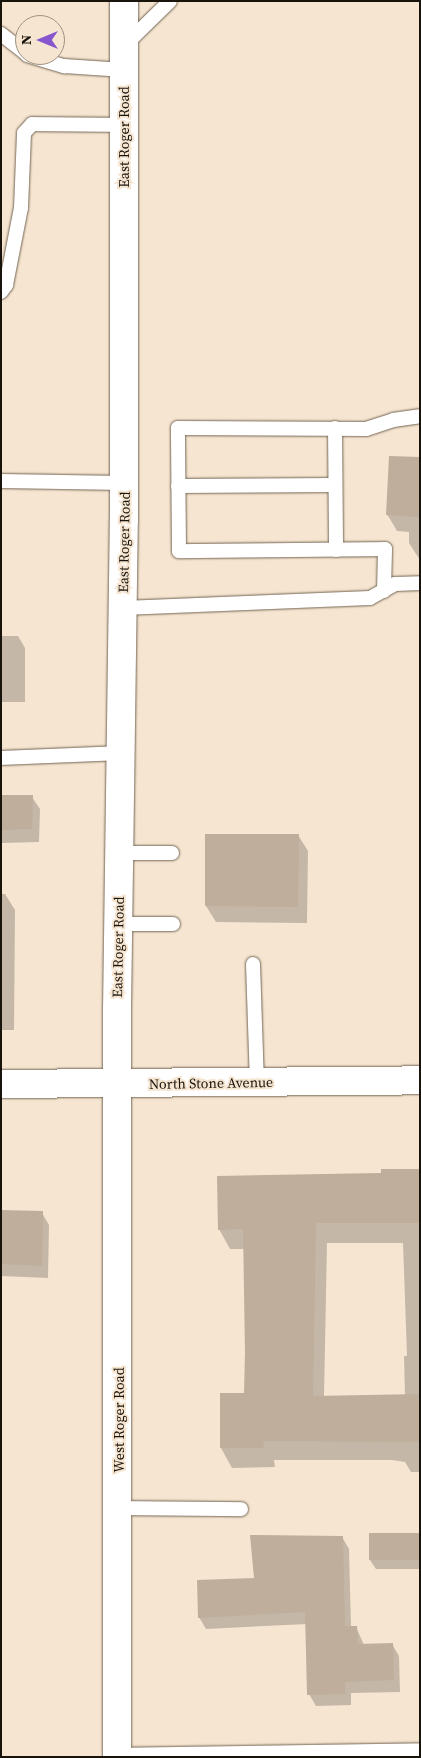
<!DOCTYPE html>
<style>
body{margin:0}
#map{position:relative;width:421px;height:1758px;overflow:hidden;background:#f6e5d1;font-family:"Source Serif 4",serif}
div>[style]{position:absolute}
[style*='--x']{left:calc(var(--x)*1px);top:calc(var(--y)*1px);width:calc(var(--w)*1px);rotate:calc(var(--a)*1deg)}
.shadow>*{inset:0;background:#0003}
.building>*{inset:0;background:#beae9b}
.roads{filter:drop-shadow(0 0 1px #736553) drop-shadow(0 0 1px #736553)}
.lane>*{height:14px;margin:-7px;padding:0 7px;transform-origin:7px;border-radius:7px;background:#fff}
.secondary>*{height:28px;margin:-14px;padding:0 14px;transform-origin:14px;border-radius:14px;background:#fff}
span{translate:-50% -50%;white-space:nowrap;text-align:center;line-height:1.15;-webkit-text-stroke:4px #f6e5d1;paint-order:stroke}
.street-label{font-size:14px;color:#18130b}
.frame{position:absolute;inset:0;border:2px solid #18130b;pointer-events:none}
.north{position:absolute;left:15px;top:15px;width:50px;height:50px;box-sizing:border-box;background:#f6e5d1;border:1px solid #9d9182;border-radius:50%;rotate:270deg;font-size:14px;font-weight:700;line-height:20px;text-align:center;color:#18130b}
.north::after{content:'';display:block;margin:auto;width:18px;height:22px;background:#8755cd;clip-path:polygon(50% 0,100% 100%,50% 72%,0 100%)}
</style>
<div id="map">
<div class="shadow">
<div style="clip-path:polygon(420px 458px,420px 560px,409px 543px,409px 532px,397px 531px,387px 514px)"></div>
<div style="clip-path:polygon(1px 636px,18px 636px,25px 648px,25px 702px,1px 702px)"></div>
<div style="clip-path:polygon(1px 797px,32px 797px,40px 809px,39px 842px,1px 843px)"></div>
<div style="clip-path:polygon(298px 835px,308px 851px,307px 923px,216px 922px,206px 906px)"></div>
<div style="clip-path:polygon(1px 894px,5px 894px,15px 910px,14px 1030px,1px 1030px)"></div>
<div style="clip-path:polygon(evenodd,420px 1170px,420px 1472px,411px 1472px,405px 1462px,392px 1460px,274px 1460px,275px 1467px,232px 1468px,221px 1448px,245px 1395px,245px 1249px,230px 1249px,219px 1229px,382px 1174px,420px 1170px,327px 1243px,403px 1243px,407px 1356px,404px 1356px,405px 1396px,324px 1397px,327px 1243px)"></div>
<div style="clip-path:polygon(1px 1211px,42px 1213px,49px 1225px,48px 1278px,1px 1276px)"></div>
<div style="clip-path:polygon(420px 1534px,420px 1569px,376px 1569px,370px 1560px)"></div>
<div style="clip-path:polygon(342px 1537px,349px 1549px,351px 1627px,356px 1627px,364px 1645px,392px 1644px,399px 1656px,400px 1692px,351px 1693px,351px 1705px,316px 1706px,309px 1694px,307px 1624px,206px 1629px,199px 1617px,255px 1579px)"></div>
</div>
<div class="building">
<div style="clip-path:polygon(389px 456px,420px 457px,420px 517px,386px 515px)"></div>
<div style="clip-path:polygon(1px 795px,33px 795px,32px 829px,1px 830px)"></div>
<div style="clip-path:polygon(205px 834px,299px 834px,298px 907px,205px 906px)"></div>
<div style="clip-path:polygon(381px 1169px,420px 1169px,420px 1223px,316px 1223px,313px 1396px,420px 1394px,420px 1442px,263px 1441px,264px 1448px,220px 1448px,220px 1393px,244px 1393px,245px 1353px,243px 1229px,218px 1230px,217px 1176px,381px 1173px)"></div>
<div style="clip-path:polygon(1px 1210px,43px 1211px,42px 1266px,1px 1264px)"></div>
<div style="clip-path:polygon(369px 1533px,420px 1533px,420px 1560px,369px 1560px)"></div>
<div style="clip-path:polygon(250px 1535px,343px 1536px,345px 1626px,357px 1626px,358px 1644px,393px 1643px,394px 1680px,345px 1682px,345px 1694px,307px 1695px,305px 1612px,198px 1618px,197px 1580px,254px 1578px)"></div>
</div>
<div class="roads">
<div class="lane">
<div style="--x:1;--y:34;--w:31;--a:38"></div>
<div style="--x:125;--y:45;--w:63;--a:-44.4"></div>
<div style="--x:27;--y:55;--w:39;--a:17"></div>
<div style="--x:64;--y:66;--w:60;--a:3.8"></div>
<div style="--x:1;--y:292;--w:9;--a:-54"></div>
<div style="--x:6;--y:285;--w:78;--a:-79"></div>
<div style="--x:21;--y:208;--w:75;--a:-87.7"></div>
<div style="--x:24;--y:133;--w:12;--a:-48"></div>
<div style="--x:32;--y:124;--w:92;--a:0.6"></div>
<div style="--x:335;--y:428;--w:122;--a:89.5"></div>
<div style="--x:1;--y:481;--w:123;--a:0.9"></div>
<div style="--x:178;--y:486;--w:157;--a:-0.4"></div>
<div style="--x:384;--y:591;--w:42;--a:-88.6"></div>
<div style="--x:385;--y:549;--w:206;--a:179.4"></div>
<div style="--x:179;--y:551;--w:123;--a:-90.5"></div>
<div style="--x:178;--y:428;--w:188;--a:0.3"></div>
<div style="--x:366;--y:429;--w:28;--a:-18"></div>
<div style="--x:393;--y:420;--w:27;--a:-8"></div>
<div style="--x:123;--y:608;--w:247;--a:-2.3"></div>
<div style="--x:370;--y:598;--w:29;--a:-29"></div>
<div style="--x:395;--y:584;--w:25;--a:-2"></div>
<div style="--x:1;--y:758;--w:120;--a:-2.4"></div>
<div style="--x:119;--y:853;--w:53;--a:0"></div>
<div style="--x:119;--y:924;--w:54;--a:0"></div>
<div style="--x:253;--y:964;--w:118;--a:88.1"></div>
<div style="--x:119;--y:1508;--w:122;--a:0.5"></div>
<div style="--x:117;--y:1755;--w:303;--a:-0.9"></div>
</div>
<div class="secondary">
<div style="--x:1;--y:1084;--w:419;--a:-0.5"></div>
<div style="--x:117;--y:1757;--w:747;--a:-90"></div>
<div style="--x:117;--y:1010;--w:490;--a:-89.2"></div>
<div style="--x:124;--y:520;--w:519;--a:-90"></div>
</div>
</div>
<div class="street-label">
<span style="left:124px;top:137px;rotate:-90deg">East Roger Road</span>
<span style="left:124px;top:542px;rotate:-89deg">East Roger Road</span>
<span style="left:118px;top:947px;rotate:-89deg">East Roger Road</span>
<span style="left:211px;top:1083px;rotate:-1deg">North Stone Avenue</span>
<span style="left:119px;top:1420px;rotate:-90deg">West Roger Road</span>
</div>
<div class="frame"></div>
<div class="north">N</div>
</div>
